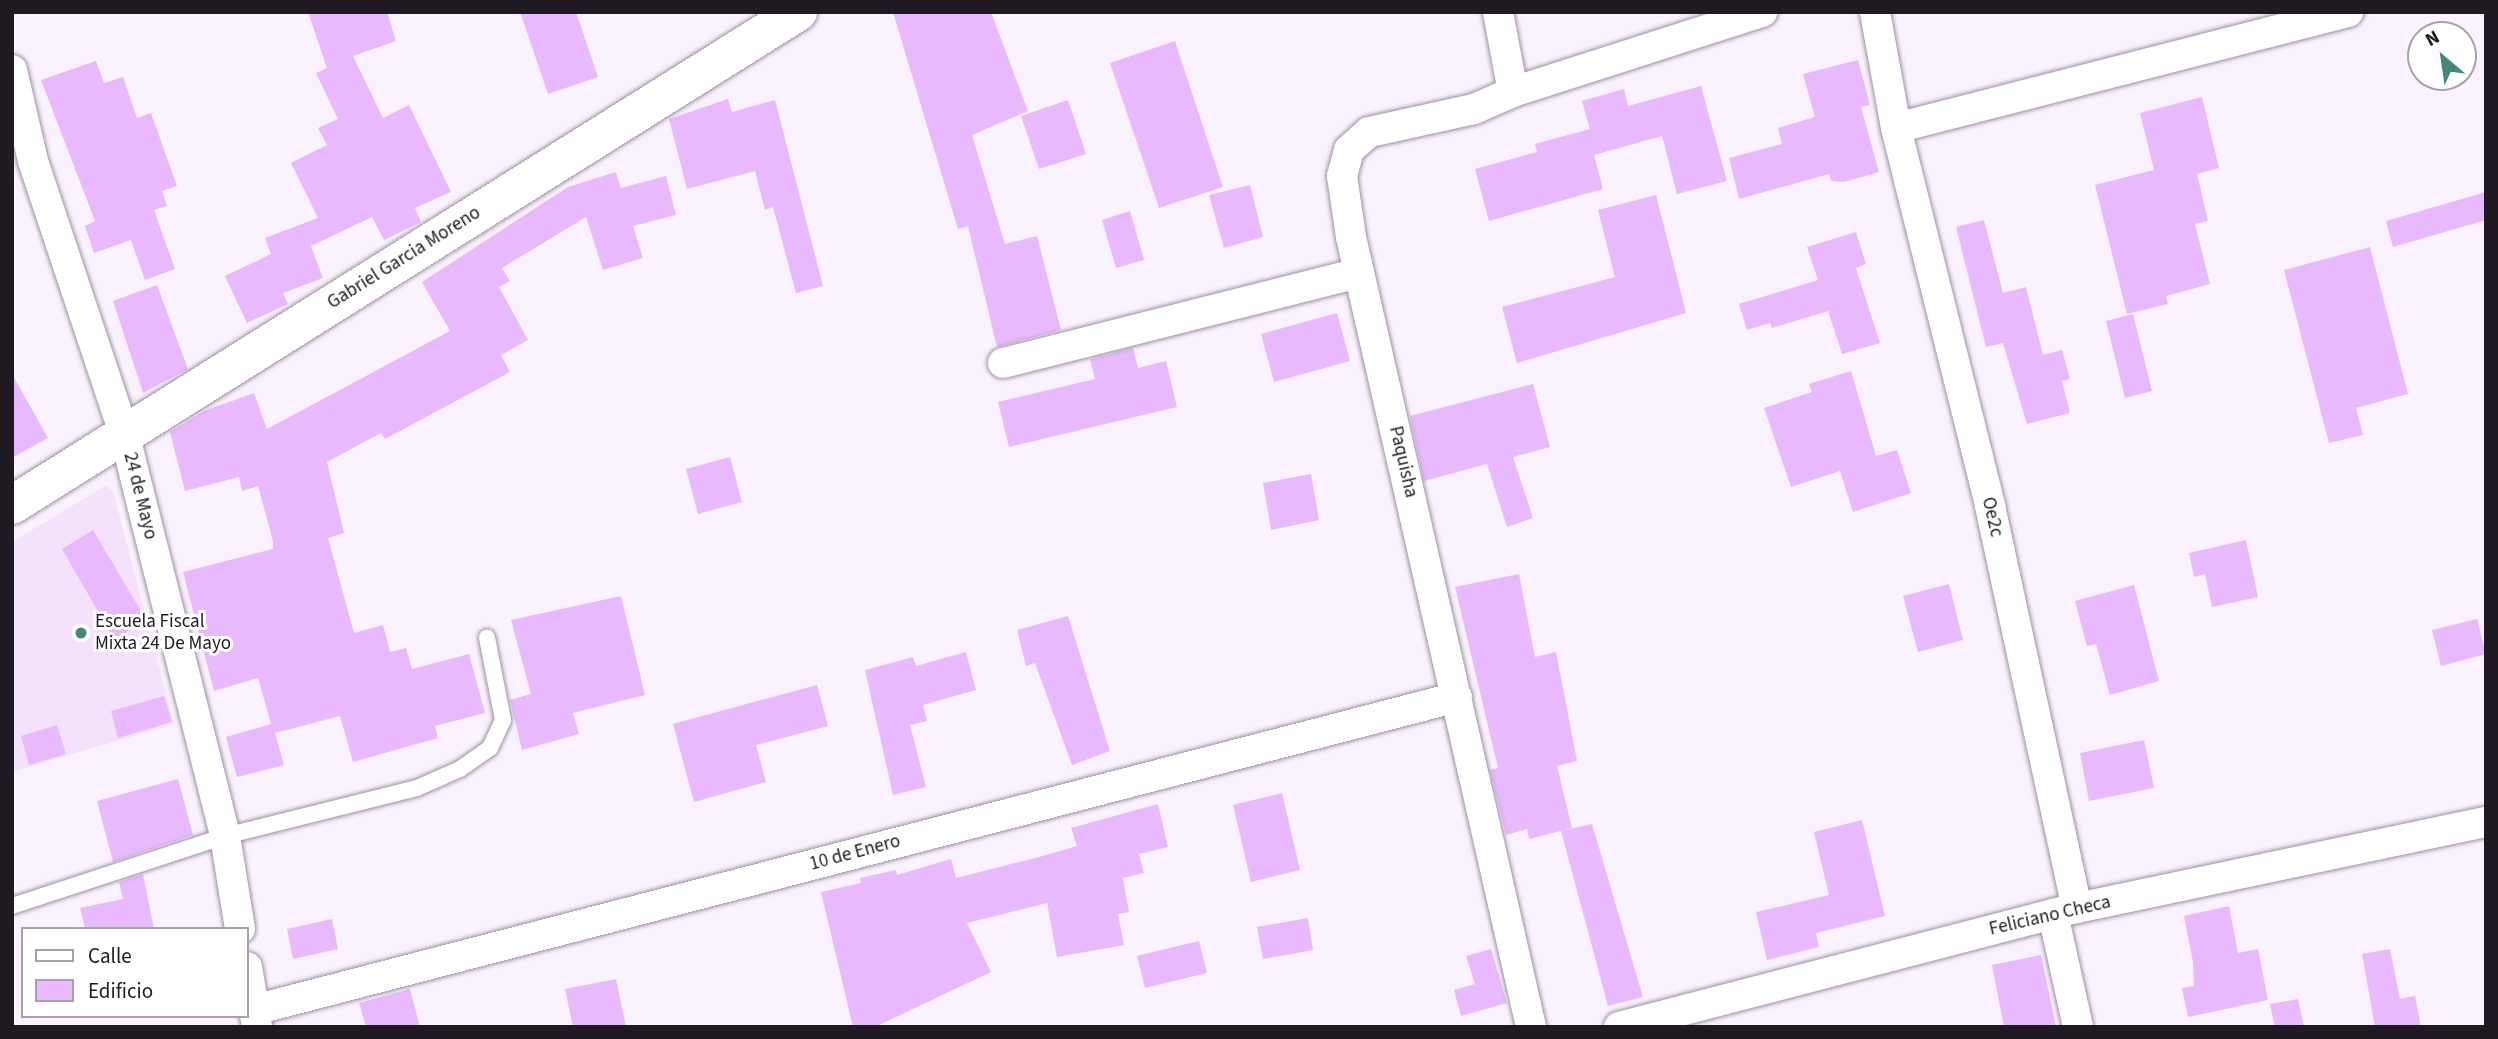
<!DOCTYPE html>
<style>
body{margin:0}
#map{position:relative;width:2498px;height:1039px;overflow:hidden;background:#fbf2ff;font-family:"Source Sans 3",sans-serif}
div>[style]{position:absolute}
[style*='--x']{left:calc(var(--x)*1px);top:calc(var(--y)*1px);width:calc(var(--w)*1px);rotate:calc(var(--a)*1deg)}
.built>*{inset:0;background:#f4e2fc}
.building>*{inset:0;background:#e8b9fc}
.roads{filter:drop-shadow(0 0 2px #9d90a3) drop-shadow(0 0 2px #9d90a3)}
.service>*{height:16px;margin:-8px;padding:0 8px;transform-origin:8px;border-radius:8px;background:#fff}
.minor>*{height:30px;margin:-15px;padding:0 15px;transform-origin:15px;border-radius:15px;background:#fff}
.tertiary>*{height:38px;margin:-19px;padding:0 19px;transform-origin:19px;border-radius:19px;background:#fff}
.dots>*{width:19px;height:19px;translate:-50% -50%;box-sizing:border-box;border:4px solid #fff;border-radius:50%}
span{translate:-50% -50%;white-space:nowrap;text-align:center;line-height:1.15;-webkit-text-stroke:6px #fff;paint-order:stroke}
.street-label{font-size:19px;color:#1f1a21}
.poi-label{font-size:19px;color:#1f1a21}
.left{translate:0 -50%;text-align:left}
.frame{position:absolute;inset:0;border:14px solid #1f1a21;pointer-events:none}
.legend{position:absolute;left:21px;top:927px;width:228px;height:91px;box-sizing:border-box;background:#fff;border:2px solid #a5a3a6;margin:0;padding:9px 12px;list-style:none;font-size:21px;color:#1f1a21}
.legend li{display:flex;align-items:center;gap:14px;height:35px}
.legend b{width:35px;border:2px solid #a5a3a6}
.north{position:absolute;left:2407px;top:21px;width:70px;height:70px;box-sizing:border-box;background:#fff;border:2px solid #a5a3a6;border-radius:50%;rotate:331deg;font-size:19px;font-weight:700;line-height:28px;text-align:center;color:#1f1a21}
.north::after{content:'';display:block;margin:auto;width:24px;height:32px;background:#44887c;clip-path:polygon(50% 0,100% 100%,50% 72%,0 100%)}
</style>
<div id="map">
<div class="built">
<div style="clip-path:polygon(105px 486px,113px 491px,174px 724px,12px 772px,12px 542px)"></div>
</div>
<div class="building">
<div style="clip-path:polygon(308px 12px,387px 12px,396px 41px,353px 56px,383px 118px,409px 105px,451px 192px,415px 208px,421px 222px,384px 240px,372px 217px,311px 246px,323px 278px,283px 293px,288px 304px,247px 323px,225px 276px,271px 254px,265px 238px,318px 218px,291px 163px,327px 145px,318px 128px,338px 119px,316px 73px,327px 68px)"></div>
<div style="clip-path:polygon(520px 12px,576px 12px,598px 77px,548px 94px)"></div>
<div style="clip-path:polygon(893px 12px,991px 12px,1028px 111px,972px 135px,1005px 244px,1037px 236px,1061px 330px,997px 347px,968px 226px,958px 229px)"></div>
<div style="clip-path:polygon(1175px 41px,1223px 187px,1159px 208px,1110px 63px)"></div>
<div style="clip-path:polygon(1858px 60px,1870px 105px,1861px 107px,1879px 172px,1844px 182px,1831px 181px,1829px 174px,1739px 199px,1729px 158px,1782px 144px,1778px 128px,1815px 117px,1803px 74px)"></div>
<div style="clip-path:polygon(96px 61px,104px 83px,123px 77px,137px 118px,151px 113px,177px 186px,162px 191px,167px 206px,154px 210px,175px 269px,145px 280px,131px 240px,94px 253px,85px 226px,95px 221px,41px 80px)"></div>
<div style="clip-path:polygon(1701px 86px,1727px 181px,1677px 194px,1662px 136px,1594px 155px,1603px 189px,1489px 221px,1475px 169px,1537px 152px,1535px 144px,1590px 129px,1582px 101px,1624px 89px,1628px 106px)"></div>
<div style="clip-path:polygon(2202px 97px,2219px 168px,2197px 174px,2208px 221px,2195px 224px,2210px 284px,2166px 296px,2168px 304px,2127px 314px,2095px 185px,2154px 170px,2140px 113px)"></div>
<div style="clip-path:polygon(728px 99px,732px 112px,775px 100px,823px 286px,796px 293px,773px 207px,765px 210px,755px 171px,687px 189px,669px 119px)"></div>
<div style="clip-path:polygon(1068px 100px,1086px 154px,1039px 169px,1021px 116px)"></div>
<div style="clip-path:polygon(616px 172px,621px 188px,666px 176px,676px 215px,633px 226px,643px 258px,603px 270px,586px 217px,502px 268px,510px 281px,499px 287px,528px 340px,501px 355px,510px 372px,385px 439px,381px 433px,327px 462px,344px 533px,328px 538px,354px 633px,383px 625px,390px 652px,406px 648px,412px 669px,469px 654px,485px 713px,435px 726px,438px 738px,353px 762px,340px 716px,275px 733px,284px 765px,237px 777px,226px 737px,271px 724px,258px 678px,214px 691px,183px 572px,273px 549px,273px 541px,258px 486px,242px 491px,239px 477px,185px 491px,170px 432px,204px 411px,254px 393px,267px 429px,450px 331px,422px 282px,568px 187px)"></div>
<div style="clip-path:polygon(1250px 185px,1263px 237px,1224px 248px,1209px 195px)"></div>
<div style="clip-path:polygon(2486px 192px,2486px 220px,2393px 247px,2386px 221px)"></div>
<div style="clip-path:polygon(1656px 195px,1686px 313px,1517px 363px,1502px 307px,1615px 277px,1598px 210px)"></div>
<div style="clip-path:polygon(1130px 211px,1144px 260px,1116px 268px,1102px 220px)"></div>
<div style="clip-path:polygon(1984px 220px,2003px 293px,2026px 287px,2043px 355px,2062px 350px,2070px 379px,2062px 381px,2070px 413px,2027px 424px,2003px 343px,1986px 347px,1956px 227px)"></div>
<div style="clip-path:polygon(1856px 232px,1866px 264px,1856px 268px,1880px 343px,1842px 354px,1828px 311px,1772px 328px,1770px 323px,1747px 330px,1739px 304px,1818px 280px,1807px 247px)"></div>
<div style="clip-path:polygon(2370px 247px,2408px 394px,2356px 408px,2363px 435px,2329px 443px,2284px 270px)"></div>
<div style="clip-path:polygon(157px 285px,188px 369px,143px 393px,113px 301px)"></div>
<div style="clip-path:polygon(1337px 313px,1350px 361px,1274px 382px,1261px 334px)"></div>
<div style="clip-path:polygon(2133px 314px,2152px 391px,2125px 398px,2106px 321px)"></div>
<div style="clip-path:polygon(1133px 348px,1138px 368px,1166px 361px,1177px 407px,1009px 447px,998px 402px,1095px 379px,1090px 359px)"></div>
<div style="clip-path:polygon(1851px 371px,1876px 456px,1897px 450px,1911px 493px,1853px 512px,1840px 471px,1791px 487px,1764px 408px,1812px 392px,1809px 384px)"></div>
<div style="clip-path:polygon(12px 374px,48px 438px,12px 458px)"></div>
<div style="clip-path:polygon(1533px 384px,1550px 447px,1513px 457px,1533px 518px,1507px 527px,1487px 464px,1424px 481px,1410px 416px)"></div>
<div style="clip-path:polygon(730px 457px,742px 502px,698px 514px,686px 469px)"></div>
<div style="clip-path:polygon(1311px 474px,1319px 520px,1271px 530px,1263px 483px)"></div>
<div style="clip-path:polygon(93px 530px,147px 621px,114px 639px,62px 549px)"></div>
<div style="clip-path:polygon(2246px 540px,2258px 597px,2212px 607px,2205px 574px,2194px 577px,2189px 553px)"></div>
<div style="clip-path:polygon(1519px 574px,1535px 657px,1556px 652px,1577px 761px,1557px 766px,1572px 828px,1529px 839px,1527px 829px,1506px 835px,1490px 770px,1498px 768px,1455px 587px)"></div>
<div style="clip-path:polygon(1949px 584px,1963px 640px,1918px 652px,1903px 596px)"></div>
<div style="clip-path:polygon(2134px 585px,2159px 681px,2110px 695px,2096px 644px,2087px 646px,2075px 601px)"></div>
<div style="clip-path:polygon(621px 596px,645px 695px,573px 713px,579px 734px,522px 750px,510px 700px,531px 694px,511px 620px)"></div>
<div style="clip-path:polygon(1068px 616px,1110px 751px,1072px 765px,1035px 663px,1026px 666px,1017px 630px)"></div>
<div style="clip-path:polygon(2477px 619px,2486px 654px,2441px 666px,2432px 630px)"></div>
<div style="clip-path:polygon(966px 652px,976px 690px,923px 705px,927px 721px,910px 725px,926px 787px,893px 795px,865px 670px,913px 657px,916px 666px)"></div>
<div style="clip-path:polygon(817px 685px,828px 726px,756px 745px,766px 782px,694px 802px,673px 724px)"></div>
<div style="clip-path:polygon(164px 696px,172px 722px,118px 738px,111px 711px)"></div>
<div style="clip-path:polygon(57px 725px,66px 754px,29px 765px,21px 736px)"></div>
<div style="clip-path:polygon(2144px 740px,2154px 788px,2089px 801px,2080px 753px)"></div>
<div style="clip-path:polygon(178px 779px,193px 835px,113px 862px,97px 801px)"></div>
<div style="clip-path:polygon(1282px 793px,1300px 870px,1251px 882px,1233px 805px)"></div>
<div style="clip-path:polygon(1158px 804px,1168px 847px,1139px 854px,1144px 873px,1123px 878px,1129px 912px,1118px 914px,1124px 945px,1057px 957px,1047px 903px,967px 923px,991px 972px,875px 1027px,853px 1027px,821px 892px,861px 883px,860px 878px,896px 870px,897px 875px,951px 859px,956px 878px,1039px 857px,1077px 846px,1071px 828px)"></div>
<div style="clip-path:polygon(1862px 820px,1885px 916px,1816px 933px,1819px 947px,1767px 960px,1756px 912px,1829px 895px,1814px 832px)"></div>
<div style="clip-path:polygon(1592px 824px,1643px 997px,1608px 1006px,1561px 831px)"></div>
<div style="clip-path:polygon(143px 874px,154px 929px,85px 929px,80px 908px,123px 899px,119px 882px)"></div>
<div style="clip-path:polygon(2229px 906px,2238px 953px,2258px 949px,2268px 1000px,2188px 1017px,2182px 988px,2194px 986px,2193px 962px,2184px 916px)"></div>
<div style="clip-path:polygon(1308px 918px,1313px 950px,1263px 959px,1257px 927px)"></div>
<div style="clip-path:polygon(332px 919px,338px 949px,293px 959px,287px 929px)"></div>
<div style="clip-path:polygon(1199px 941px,1207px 973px,1145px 988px,1137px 956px)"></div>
<div style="clip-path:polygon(1491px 949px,1507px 1003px,1461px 1016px,1454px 990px,1475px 984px,1466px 956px)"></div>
<div style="clip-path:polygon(2390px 949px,2400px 999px,2415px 996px,2421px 1027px,2375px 1027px,2362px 954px)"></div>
<div style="clip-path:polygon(2041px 955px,2056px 1027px,2004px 1027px,1992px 965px)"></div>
<div style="clip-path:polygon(616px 979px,626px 1027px,573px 1027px,565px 989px)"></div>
<div style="clip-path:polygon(410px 989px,420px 1027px,366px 1027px,359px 1003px)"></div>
<div style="clip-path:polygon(2298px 999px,2304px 1027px,2275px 1027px,2270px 1004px)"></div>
</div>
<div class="roads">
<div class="service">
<div style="--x:12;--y:906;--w:224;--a:-18.2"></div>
<div style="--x:225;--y:836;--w:198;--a:-14"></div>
<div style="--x:417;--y:788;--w:47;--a:-23.8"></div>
<div style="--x:460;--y:769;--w:37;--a:-35"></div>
<div style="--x:490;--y:748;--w:31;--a:-65"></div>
<div style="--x:503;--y:720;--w:84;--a:-101"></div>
</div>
<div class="minor">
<div style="--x:1498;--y:12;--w:81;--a:79.4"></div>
<div style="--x:1513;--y:92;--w:43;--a:156.4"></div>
<div style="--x:1474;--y:109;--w:107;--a:167.6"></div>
<div style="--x:1369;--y:132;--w:27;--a:138"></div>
<div style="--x:1349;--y:150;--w:27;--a:105"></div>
<div style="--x:1342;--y:176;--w:62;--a:81.6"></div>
<div style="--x:1351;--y:237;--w:810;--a:77.16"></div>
<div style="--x:1875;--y:12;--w:118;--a:79.7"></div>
<div style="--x:1896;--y:128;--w:467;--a:-14.4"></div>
<div style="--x:12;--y:70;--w:93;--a:77"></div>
<div style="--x:33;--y:161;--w:287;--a:71.5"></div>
<div style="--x:124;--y:433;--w:415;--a:75.9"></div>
<div style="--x:225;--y:836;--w:94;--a:80.8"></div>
<div style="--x:1513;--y:92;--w:262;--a:-17.8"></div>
<div style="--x:1896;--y:128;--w:390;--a:76"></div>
<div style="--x:1990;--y:506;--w:411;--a:77.8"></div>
<div style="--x:1003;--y:363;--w:367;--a:-14.2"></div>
<div style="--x:2053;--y:914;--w:116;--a:77.5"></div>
<div style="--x:247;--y:967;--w:61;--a:80.5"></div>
<div style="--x:254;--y:1010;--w:1243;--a:-14.58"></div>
<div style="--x:1619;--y:1027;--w:473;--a:-14.6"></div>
<div style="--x:2077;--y:908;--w:418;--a:-11.9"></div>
</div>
<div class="tertiary">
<div style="--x:12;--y:505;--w:928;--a:-32.1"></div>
</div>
</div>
<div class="dots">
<div style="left:81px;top:633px;background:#44887c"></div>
</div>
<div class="street-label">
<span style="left:404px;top:258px;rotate:-32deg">Gabriel Garcia Moreno</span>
<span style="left:1403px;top:462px;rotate:77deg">Paquisha</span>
<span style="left:140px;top:496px;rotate:76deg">24 de Mayo</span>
<span style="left:1992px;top:517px;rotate:77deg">Oe2c</span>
<span style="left:855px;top:853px;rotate:-15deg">10 de Enero</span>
<span style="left:2050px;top:916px;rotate:-13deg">Feliciano Checa</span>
</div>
<div class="poi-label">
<span class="left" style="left:95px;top:633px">Escuela Fiscal<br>Mixta 24 De Mayo</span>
</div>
<div class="frame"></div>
<ul class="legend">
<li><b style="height:9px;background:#fff"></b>Calle</li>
<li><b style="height:19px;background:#e8b9fc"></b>Edificio</li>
</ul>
<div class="north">N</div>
</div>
